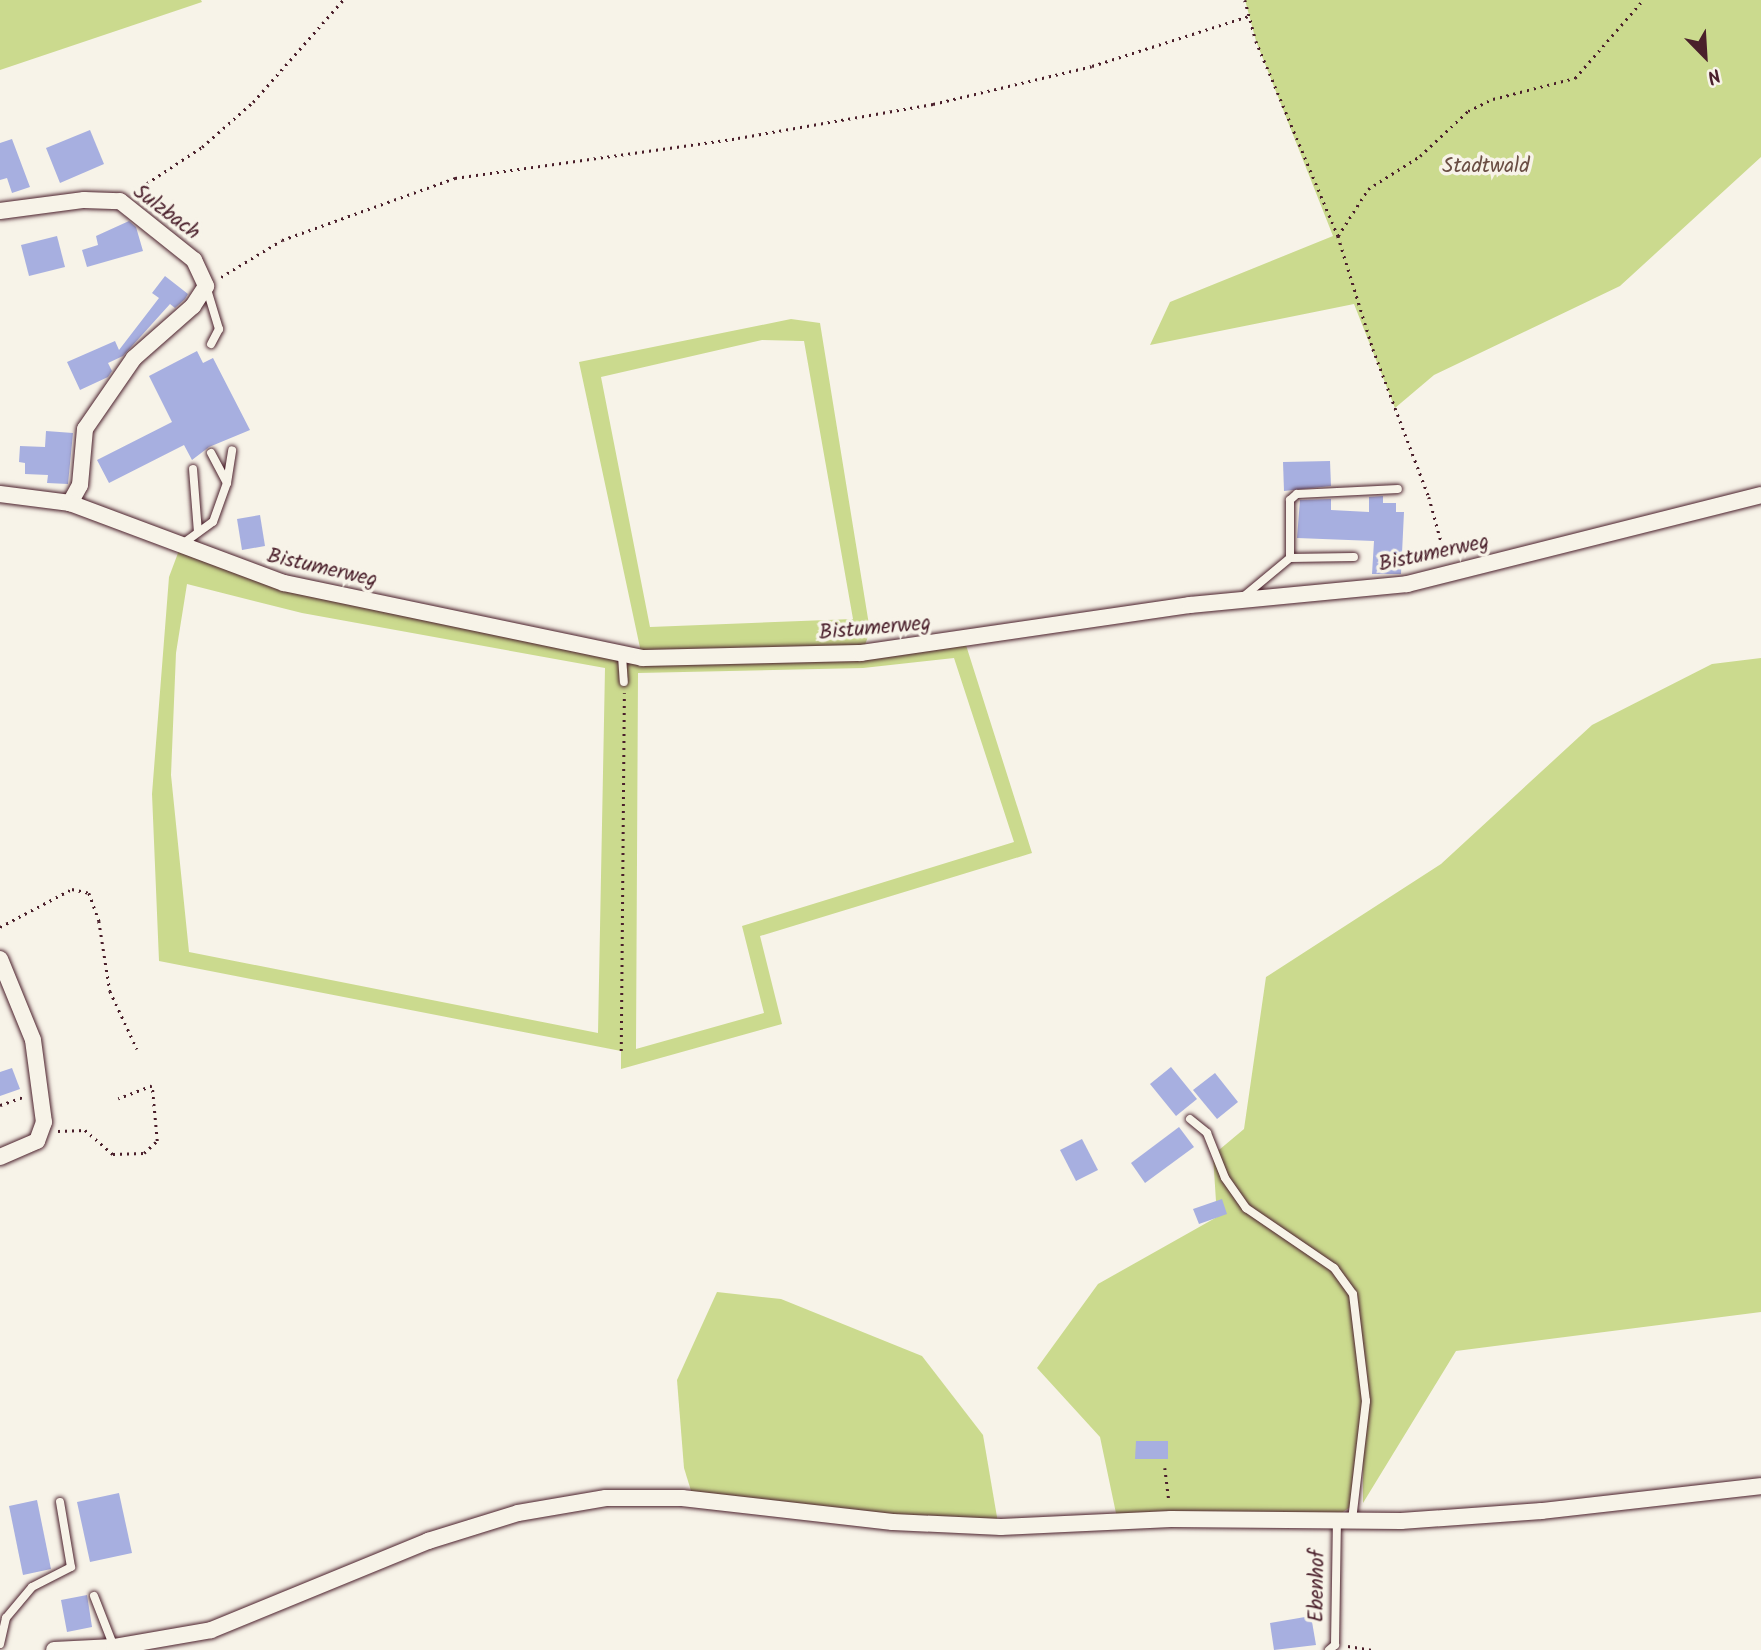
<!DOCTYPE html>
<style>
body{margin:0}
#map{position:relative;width:1761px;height:1650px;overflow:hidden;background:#f7f3e8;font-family:Kalam,sans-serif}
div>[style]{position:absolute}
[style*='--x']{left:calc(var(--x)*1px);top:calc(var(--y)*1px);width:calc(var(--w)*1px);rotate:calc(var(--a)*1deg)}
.green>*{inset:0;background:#cbda8e}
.building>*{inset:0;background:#a7afe0}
.path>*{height:2.5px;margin-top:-1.25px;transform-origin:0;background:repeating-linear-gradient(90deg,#4a1f2b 0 2px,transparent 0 7px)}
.roads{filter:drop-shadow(0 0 2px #4a1f2b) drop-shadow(0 0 2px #4a1f2b)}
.service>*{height:8px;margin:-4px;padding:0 4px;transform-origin:4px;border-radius:4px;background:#f7f3e8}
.minor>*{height:16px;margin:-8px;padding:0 8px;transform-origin:8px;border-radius:8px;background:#f7f3e8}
span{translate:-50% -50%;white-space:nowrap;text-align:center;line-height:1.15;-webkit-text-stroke:7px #f7f3e8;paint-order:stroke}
.park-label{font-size:21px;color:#6a4e44}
.street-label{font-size:21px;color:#4a1f2b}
.north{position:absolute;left:1670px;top:21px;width:70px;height:70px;-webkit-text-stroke:5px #f7f3e8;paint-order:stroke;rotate:156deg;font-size:19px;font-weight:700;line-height:28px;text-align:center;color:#4a1f2b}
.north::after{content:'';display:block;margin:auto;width:24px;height:32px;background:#4a1f2b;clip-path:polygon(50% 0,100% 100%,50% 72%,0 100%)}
</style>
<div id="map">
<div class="green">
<div style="clip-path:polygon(0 0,201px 0,202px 2px,0 70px)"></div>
<div style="clip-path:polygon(1245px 0,1761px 0,1761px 157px,1620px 286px,1434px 375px,1395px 408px,1354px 304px,1150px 345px,1170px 302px,1333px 236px,1256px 41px)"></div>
<div style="clip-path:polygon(evenodd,791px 319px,820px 323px,870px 631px,862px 653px,965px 642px,1032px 853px,760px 936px,782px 1024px,621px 1069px,621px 1051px,159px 961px,152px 794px,169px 577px,181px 545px,259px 577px,642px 657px,579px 362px,791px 319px,762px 340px,804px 341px,853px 619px,650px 627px,601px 377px,762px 340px,791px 319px,187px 584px,302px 613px,605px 668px,598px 1033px,189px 952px,171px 775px,176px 653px,187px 584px,791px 319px,954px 658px,1014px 842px,742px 926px,764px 1013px,636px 1049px,638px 673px,863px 668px,954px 658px)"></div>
<div style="clip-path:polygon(1761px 658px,1761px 1312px,1456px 1351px,1363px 1503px,1363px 1457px,1352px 1506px,1335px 1517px,1117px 1518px,1100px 1437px,1037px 1368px,1098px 1284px,1217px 1217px,1213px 1155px,1244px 1129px,1266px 977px,1441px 864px,1592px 725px,1712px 664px)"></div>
<div style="clip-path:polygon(717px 1292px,781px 1299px,922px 1356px,983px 1435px,998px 1523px,916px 1519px,692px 1494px,684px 1468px,677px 1380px)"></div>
</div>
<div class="building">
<div style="clip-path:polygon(90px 130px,104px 164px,60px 183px,46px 148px)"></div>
<div style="clip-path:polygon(12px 139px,30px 187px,12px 193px,7px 178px,0 180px,0 143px)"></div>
<div style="clip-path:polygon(129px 221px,136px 227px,143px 251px,87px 267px,82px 250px,98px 245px,96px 236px)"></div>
<div style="clip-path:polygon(57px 236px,65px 267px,29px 276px,21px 245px)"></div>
<div style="clip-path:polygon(165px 276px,188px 294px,185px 299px,175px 308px,170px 304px,123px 356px,108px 363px,112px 371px,108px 377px,80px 390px,67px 362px,115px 341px,119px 350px,159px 298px,152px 293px)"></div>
<div style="clip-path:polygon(197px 351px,203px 363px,213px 358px,250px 430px,209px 447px,192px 460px,184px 445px,109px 483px,97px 460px,172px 422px,149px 376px)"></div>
<div style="clip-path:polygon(46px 431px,73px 433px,68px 484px,47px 483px,48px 475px,25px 474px,25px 463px,19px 462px,20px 446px,45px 447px)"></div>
<div style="clip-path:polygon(1330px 461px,1331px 486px,1284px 491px,1283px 462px)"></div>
<div style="clip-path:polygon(1383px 496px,1383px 503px,1396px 503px,1396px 512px,1404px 512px,1401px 574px,1372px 574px,1374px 541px,1297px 538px,1300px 500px,1331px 499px,1331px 510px,1369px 512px,1369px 497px)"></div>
<div style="clip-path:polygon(260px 515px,265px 546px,242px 550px,237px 519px)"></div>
<div style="clip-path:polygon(1171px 1067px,1197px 1099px,1176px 1116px,1150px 1084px)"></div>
<div style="clip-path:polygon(12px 1068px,20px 1089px,0 1096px,0 1072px)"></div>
<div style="clip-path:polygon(1215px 1073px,1238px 1102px,1217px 1119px,1193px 1090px)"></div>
<div style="clip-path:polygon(1179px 1127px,1194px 1147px,1145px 1183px,1131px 1163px)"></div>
<div style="clip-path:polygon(1082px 1139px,1098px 1170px,1076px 1181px,1060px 1150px)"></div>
<div style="clip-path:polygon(1222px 1199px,1227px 1214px,1199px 1224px,1193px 1209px)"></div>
<div style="clip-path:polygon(1136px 1441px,1168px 1441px,1168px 1459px,1135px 1459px)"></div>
<div style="clip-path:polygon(119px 1493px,132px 1553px,90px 1562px,77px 1502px)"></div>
<div style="clip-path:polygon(37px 1500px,51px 1569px,23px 1575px,9px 1506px)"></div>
<div style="clip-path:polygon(87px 1595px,92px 1627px,67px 1632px,61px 1600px)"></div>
<div style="clip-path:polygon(1311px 1616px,1316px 1645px,1274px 1650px,1270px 1623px)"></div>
</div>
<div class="path">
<div style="--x:1245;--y:0;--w:42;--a:75"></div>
<div style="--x:1256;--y:41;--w:212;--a:67.2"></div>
<div style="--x:1338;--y:236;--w:118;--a:72.8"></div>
<div style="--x:1373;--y:349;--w:158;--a:69.3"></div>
<div style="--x:1429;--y:497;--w:64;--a:74.7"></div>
<div style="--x:135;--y:191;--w:80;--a:-33.3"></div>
<div style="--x:202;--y:147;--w:68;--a:-41.4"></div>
<div style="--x:253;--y:102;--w:136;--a:-48.6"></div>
<div style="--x:1338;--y:236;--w:56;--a:-57.4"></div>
<div style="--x:1368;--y:189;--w:62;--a:-32.4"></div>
<div style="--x:1420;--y:156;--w:66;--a:-43.2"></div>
<div style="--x:1468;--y:111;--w:28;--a:-26"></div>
<div style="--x:1493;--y:99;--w:85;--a:-14.4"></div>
<div style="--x:1575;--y:78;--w:103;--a:-48.9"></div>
<div style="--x:221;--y:277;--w:71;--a:-31.2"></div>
<div style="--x:282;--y:240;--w:184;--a:-19.7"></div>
<div style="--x:455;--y:178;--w:286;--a:-8"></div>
<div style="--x:738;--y:138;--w:198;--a:-9.9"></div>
<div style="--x:933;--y:104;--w:163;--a:-13.4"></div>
<div style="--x:1092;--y:66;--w:165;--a:-17.7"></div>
<div style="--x:0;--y:927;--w:81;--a:-27.8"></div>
<div style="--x:72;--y:889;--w:17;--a:13"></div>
<div style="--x:89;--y:893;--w:30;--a:70"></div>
<div style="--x:99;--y:921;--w:71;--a:81.1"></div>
<div style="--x:110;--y:991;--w:64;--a:65"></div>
<div style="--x:621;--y:1051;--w:358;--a:-89.5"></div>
<div style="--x:0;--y:1105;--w:24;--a:-19"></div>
<div style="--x:58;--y:1131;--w:27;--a:-2"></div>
<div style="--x:85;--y:1130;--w:37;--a:41"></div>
<div style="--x:113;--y:1154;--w:31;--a:-2"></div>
<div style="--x:144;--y:1153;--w:18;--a:-43"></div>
<div style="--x:157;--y:1141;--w:55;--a:-95.2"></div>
<div style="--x:152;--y:1086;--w:36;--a:159"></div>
<div style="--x:1165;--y:1468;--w:34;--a:83"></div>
<div style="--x:1348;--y:1646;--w:25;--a:9"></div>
</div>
<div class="roads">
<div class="service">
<div style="--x:206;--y:286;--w:45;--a:73.2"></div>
<div style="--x:219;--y:329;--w:17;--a:118"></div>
<div style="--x:193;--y:469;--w:63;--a:85.5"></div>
<div style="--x:227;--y:483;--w:33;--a:-81"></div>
<div style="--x:181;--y:545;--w:39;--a:-36"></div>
<div style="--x:213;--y:522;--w:41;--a:-70.3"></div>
<div style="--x:227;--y:483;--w:34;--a:-118"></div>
<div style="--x:1290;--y:558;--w:58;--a:-90"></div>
<div style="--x:1290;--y:500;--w:9;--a:-41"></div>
<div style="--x:1297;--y:494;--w:101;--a:-2.8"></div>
<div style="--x:1243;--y:597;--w:61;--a:-39.7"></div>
<div style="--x:1290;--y:558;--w:64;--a:-0.9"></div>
<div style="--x:622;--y:656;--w:26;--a:86"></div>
<div style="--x:1190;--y:1119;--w:22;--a:39"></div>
<div style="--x:1207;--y:1133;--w:48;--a:68.2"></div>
<div style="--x:1225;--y:1178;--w:37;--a:55"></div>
<div style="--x:1246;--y:1208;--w:107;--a:34.3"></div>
<div style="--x:1334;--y:1268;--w:32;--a:54"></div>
<div style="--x:1353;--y:1294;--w:108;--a:83.1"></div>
<div style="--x:1366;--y:1401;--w:121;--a:96.7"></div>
<div style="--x:94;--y:1596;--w:55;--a:68.6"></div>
<div style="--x:0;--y:1644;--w:27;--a:-77"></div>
<div style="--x:6;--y:1618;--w:40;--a:-50"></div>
<div style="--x:32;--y:1587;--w:44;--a:-27.1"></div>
<div style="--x:71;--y:1567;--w:66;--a:-99.6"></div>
<div style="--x:1329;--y:1650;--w:8;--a:-40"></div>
<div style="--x:1335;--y:1645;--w:125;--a:-89.1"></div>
</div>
<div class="minor">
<div style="--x:0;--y:211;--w:85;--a:-7.5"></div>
<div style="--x:84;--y:200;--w:36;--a:2"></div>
<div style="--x:120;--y:201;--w:95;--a:38.6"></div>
<div style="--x:194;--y:260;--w:29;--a:65"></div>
<div style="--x:206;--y:286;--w:24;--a:123"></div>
<div style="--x:193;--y:306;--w:79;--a:138.6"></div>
<div style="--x:134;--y:358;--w:86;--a:124.6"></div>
<div style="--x:85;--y:429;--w:56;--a:95.1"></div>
<div style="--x:80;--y:485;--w:21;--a:119"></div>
<div style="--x:0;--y:494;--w:71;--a:7.3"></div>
<div style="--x:70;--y:503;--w:228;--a:20.5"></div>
<div style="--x:284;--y:583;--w:366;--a:11.8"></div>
<div style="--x:642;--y:658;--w:219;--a:-1.3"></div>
<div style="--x:861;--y:653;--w:332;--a:-8.3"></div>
<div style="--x:1190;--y:605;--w:218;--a:-5.5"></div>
<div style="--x:1407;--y:584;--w:365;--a:-14.1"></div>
<div style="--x:0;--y:959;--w:87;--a:67.8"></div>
<div style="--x:33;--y:1040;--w:83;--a:82.4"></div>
<div style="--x:44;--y:1122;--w:20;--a:110"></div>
<div style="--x:37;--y:1141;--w:40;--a:156.6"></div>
<div style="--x:54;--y:1650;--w:60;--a:-2.9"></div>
<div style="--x:114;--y:1647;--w:98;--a:-9.9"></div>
<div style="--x:211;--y:1630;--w:235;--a:-22.3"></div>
<div style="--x:428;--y:1541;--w:94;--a:-17.3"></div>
<div style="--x:518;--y:1513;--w:89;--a:-9.7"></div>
<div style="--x:606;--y:1498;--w:76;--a:0"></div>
<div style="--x:682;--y:1498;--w:212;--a:6.5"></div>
<div style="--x:893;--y:1522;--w:108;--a:2.7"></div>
<div style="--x:1001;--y:1527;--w:170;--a:-2.7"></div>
<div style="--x:1171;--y:1519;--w:230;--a:0.5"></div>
<div style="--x:1401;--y:1521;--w:141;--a:-4.1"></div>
<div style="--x:1542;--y:1511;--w:220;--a:-6.5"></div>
</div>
</div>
<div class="park-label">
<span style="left:1486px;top:167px">Stadtwald</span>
</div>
<div class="street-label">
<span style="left:166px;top:213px;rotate:37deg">Sulzbach</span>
<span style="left:1434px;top:554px;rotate:-12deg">Bistumerweg</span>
<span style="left:322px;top:569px;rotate:13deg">Bistumerweg</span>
<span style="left:875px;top:629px;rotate:-5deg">Bistumerweg</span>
<span style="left:1318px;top:1586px;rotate:-89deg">Ebenhof</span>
</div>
<div class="north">N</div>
</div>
